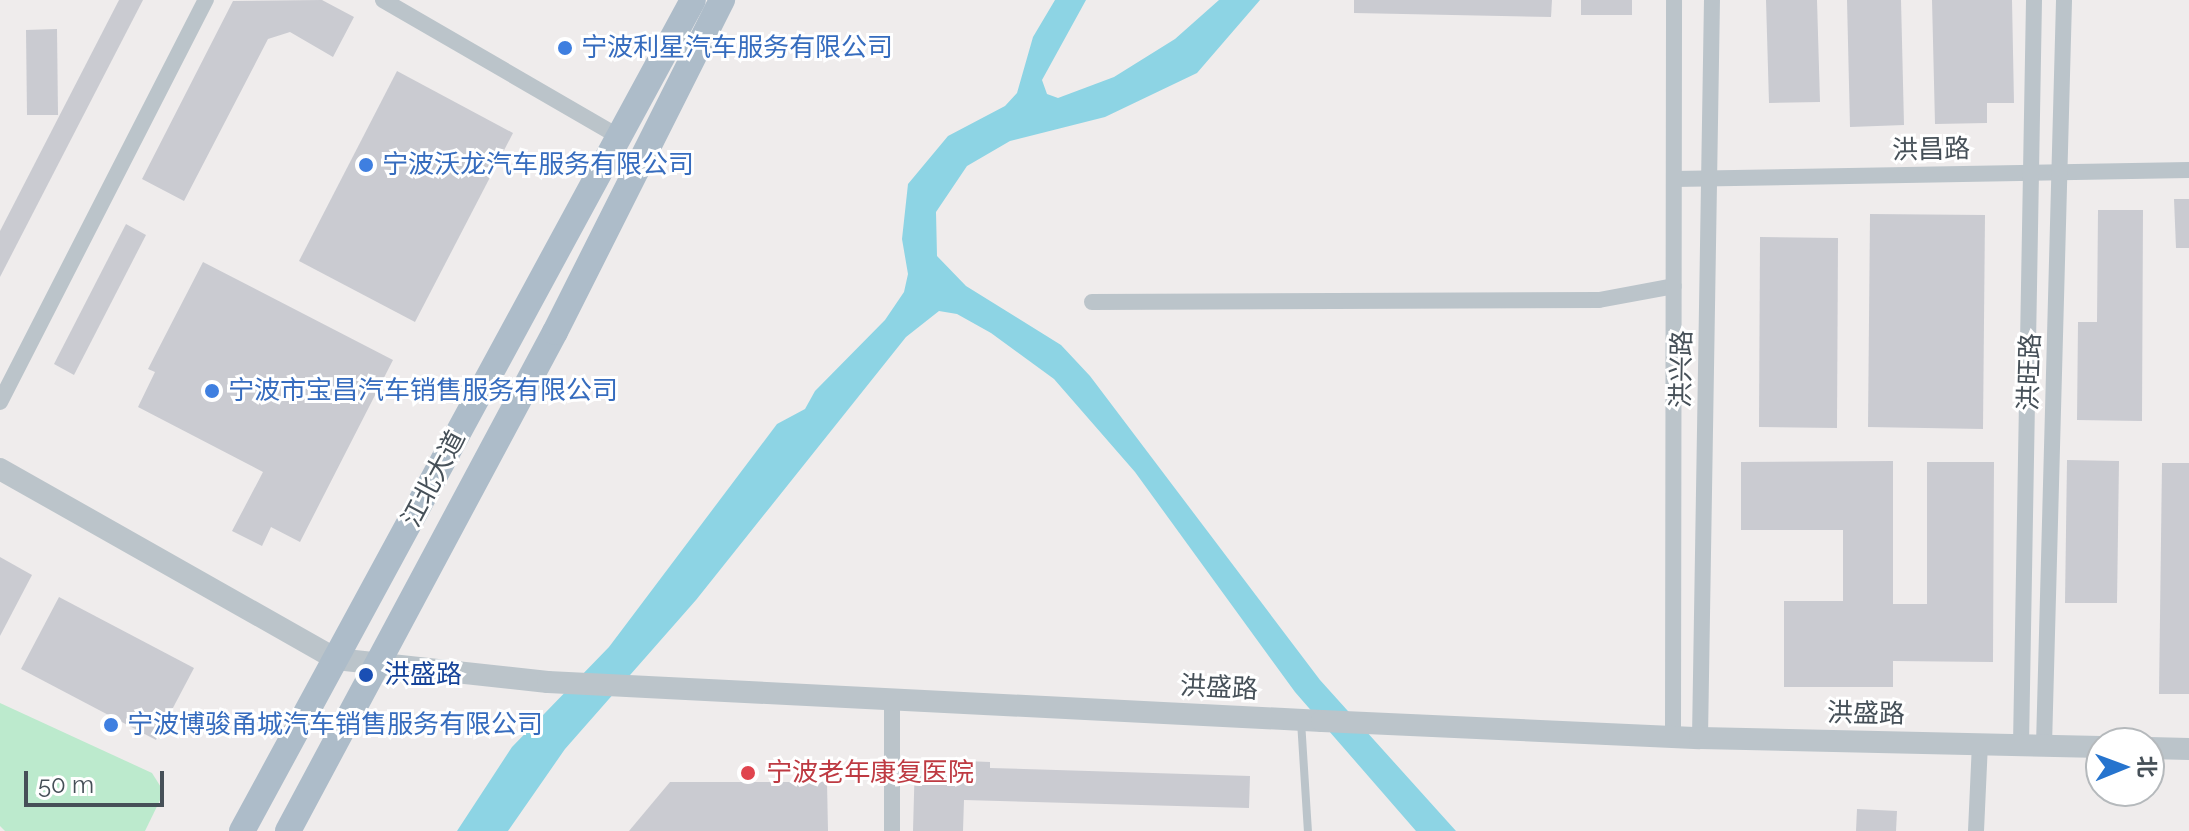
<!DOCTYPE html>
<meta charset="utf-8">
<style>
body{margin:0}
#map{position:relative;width:2189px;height:831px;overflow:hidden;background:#efecec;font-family:Raleway,"Noto Sans SC",sans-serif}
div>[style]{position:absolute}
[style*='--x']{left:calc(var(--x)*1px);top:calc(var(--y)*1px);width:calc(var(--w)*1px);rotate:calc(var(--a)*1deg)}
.green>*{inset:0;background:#bceacd}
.water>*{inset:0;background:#8dd4e4}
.building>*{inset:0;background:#cacbd1}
.service>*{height:8px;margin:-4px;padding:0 4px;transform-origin:4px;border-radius:4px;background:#bbc4ca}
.minor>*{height:16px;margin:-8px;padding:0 8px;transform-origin:8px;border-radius:8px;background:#bbc4ca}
.tertiary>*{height:22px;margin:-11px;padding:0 11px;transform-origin:11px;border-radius:11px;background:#bbc4ca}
.primary>*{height:26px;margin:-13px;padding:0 13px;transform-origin:13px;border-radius:13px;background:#adbcc9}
.dots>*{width:22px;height:22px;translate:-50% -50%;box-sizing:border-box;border:4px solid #fff;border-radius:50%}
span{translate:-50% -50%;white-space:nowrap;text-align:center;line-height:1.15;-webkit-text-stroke:6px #fff;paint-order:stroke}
.shop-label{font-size:26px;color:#366cbe}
.left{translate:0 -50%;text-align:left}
.street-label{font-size:26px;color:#465058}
.transit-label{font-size:26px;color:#164399}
.health-label{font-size:26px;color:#be3a42}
.north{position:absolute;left:2085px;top:727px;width:80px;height:80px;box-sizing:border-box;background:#fff;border:2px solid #b5b9bc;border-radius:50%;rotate:89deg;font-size:22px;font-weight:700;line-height:32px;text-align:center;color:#465058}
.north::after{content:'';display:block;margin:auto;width:28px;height:36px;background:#2674ce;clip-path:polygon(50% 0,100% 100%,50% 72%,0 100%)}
.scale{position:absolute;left:24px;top:771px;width:140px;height:36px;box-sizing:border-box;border:4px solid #465058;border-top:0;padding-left:10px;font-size:24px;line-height:28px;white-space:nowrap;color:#465058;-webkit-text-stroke:6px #fff;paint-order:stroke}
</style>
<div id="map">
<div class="green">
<div style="clip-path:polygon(0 703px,152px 773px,164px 792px,145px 831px,5px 831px,0 826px)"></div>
</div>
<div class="water">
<div style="clip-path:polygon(1055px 0,1086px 0,1042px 80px,1047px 94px,1058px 98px,1114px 77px,1175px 39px,1219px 0,1260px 0,1197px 73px,1105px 117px,1010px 141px,967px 166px,936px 212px,937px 256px,966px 286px,1061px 345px,1090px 376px,1320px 680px,1456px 831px,1416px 831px,1295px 692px,1135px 472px,1054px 379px,991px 333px,957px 314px,939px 311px,906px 337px,696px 600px,565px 749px,508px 831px,457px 831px,512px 747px,609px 647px,777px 424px,805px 409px,815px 391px,885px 320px,904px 292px,908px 274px,902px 239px,908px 184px,948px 136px,1005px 106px,1017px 93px,1033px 37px)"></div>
</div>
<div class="building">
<div style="clip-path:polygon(119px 0,143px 0,0 277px,0 231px)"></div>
<div style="clip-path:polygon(322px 0,354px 17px,333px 57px,290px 32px,268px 39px,184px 201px,142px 179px,233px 1px)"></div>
<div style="clip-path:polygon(1354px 0,1552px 0,1551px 17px,1354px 13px)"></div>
<div style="clip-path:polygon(1581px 0,1632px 0,1632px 15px,1581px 15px)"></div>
<div style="clip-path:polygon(1766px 0,1817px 0,1820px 102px,1769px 103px)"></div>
<div style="clip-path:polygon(1847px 0,1901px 0,1904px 125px,1850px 127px)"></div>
<div style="clip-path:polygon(1932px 0,2012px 0,2014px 103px,1987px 103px,1987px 123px,1935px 124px)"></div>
<div style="clip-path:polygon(57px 29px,58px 115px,27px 115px,26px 30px)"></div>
<div style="clip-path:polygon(397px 71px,513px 133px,415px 322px,299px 261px)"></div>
<div style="clip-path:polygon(2174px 199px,2189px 199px,2189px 248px,2176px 248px)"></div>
<div style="clip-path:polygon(2098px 210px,2143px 210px,2142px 421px,2077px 420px,2078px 322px,2097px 322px)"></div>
<div style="clip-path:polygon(1870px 214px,1985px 215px,1983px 429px,1868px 427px)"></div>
<div style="clip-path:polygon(126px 224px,146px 235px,74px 375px,54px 364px)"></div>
<div style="clip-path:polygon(1760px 237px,1838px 238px,1837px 428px,1759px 427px)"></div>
<div style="clip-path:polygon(203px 262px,393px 360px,300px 542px,271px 527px,262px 546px,232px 531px,263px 472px,138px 407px,155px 372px,148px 369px)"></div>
<div style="clip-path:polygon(2067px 460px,2119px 461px,2117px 603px,2065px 603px)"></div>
<div style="clip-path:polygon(1893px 461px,1893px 604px,1927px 604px,1927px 462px,1994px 462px,1993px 662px,1893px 661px,1893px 687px,1784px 687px,1784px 601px,1843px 601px,1843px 530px,1741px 530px,1741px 462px)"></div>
<div style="clip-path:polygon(2162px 463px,2189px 463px,2189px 694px,2159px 694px)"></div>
<div style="clip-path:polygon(0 557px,32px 575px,0 636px)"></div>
<div style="clip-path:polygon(59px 597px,194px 668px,156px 740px,21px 669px)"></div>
<div style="clip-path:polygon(915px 759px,990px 762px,990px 768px,1250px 776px,1249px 808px,964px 800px,963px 831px,913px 831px)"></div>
<div style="clip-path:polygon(670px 782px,827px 782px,828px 831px,629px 831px)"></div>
<div style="clip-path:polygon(1857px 809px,1897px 811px,1896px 831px,1856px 831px)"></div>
</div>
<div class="service">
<div style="--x:1301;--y:721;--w:110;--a:86.4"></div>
</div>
<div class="minor">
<div style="--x:383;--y:0;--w:273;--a:30.1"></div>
<div style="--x:1674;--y:179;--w:515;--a:-1"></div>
<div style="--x:1092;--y:302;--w:507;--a:-0.23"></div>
<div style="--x:1599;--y:300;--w:76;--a:-10.6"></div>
<div style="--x:0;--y:402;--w:452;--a:-62.9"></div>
<div style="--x:1673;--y:737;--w:737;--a:-89.92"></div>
<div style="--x:1700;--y:738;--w:738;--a:-89.07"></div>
<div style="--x:2021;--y:745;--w:745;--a:-89"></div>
<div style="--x:2044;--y:745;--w:745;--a:-88.46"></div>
<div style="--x:892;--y:831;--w:133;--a:-90"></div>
<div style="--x:1976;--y:831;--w:87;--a:-87.4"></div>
</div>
<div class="tertiary">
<div style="--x:0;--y:469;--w:386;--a:29.5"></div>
<div style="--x:336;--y:659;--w:213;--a:6.2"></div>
<div style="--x:548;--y:682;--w:775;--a:2.88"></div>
<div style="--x:1322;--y:721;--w:378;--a:2.6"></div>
<div style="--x:1700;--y:738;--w:401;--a:1.3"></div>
<div style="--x:2149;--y:748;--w:40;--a:1.4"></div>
</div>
<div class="primary">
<div style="--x:242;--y:831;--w:945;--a:-61.51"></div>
<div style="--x:288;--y:831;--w:566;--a:-61.85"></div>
<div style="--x:555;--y:332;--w:372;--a:-63.3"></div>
</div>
<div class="dots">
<div style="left:565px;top:48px;background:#3f7fe0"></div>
<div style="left:366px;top:165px;background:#3f7fe0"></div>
<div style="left:212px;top:391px;background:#3f7fe0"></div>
<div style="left:366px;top:675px;background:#1a4fb4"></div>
<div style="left:111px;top:725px;background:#3f7fe0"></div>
<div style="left:748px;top:773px;background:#e0444e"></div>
</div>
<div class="shop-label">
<span class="left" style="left:581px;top:48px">宁波利星汽车服务有限公司</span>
<span class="left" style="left:382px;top:165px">宁波沃龙汽车服务有限公司</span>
<span class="left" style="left:228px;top:391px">宁波市宝昌汽车销售服务有限公司</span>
<span class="left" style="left:127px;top:725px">宁波博骏甬城汽车销售服务有限公司</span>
</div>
<div class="street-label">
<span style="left:1931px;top:150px;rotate:-1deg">洪昌路</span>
<span style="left:1682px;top:369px;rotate:-89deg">洪兴路</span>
<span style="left:2030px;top:372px;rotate:-88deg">洪旺路</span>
<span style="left:434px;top:479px;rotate:-62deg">江北大道</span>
<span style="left:1219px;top:688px;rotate:3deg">洪盛路</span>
<span style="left:1866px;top:714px;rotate:1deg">洪盛路</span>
</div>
<div class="transit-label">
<span class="left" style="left:384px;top:675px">洪盛路</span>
</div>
<div class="health-label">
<span class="left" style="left:766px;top:773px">宁波老年康复医院</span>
</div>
<div class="north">北</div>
<div class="scale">50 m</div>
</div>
